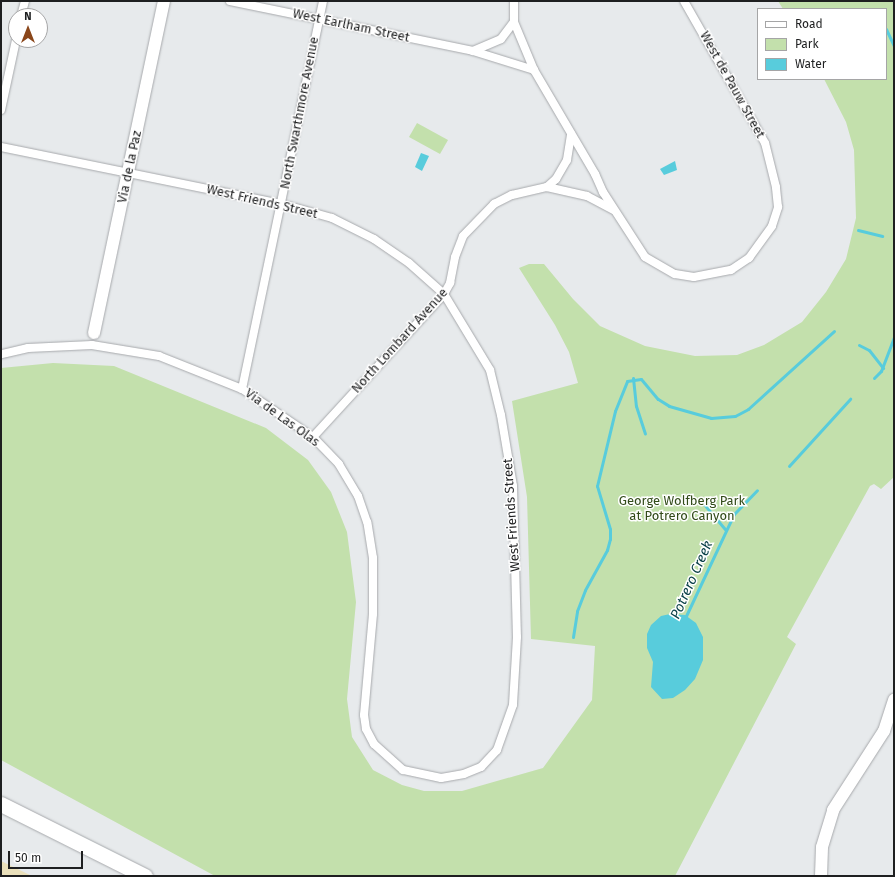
<!DOCTYPE html>
<style>
body{margin:0}
#map{position:relative;width:895px;height:877px;overflow:hidden;background:#e7eaec;font-family:"Fira Sans",sans-serif}
div>[style]{position:absolute}
[style*='--x']{left:calc(var(--x)*1px);top:calc(var(--y)*1px);width:calc(var(--w)*1px);rotate:calc(var(--a)*1deg)}
.green>*{inset:0;background:#c3e0ac}
.sand>*{inset:0;background:#eae0bb}
.water>*{inset:0;background:#58ccdc}
.stream>*{height:3px;margin:-1.5px;padding:0 1.5px;transform-origin:1.5px;border-radius:1.5px;background:#58ccdc}
.roads{filter:drop-shadow(0 0 1px #a7a9ac) drop-shadow(0 0 1px #a7a9ac)}
.street>*{height:8px;margin:-4px;padding:0 4px;transform-origin:4px;border-radius:4px;background:#fff}
.secondary>*{height:12px;margin:-6px;padding:0 6px;transform-origin:6px;border-radius:6px;background:#fff}
.highway>*{height:15px;margin:-7.5px;padding:0 7.5px;transform-origin:7.5px;border-radius:7.5px;background:#fff}
span{translate:-50% -50%;white-space:nowrap;text-align:center;line-height:1.15;-webkit-text-stroke:3px #fff;paint-order:stroke}
.street-label{font-size:13px;color:#1e1f20}
.park-label{font-size:13px;color:#324b19}
.water-label{font-size:14px;color:#0b4148;font-style:italic}
.frame{position:absolute;inset:0;border:2px solid #1e1f20;pointer-events:none}
.legend{position:absolute;left:757px;top:8px;width:130px;height:72px;box-sizing:border-box;background:#fff;border:1px solid #a5a5a6;margin:0;padding:5px 7px;list-style:none;font-size:12px;color:#1e1f20}
.legend li{display:flex;align-items:center;gap:8px;height:20px}
.legend b{width:20px;border:1px solid #a5a5a6}
.north{position:absolute;left:8px;top:8px;width:40px;height:40px;box-sizing:border-box;background:#fff;border:1px solid #a5a5a6;border-radius:50%;rotate:0deg;font-size:11px;font-weight:700;line-height:16px;text-align:center;color:#1e1f20}
.north::after{content:'';display:block;margin:auto;width:14px;height:18px;background:#8a461a;clip-path:polygon(50% 0,100% 100%,50% 72%,0 100%)}
.scale{position:absolute;left:8px;top:851px;width:75px;height:18px;box-sizing:border-box;border:2px solid #1e1f20;border-top:0;padding-left:5px;font-size:12px;line-height:14px;white-space:nowrap;color:#1e1f20;-webkit-text-stroke:3px #fff;paint-order:stroke}
</style>
<div id="map">
<div class="green">
<div style="clip-path:polygon(778px 1px,894px 1px,894px 477px,881px 489px,874px 484px,870px 486px,787px 637px,796px 644px,675px 876px,215px 876px,1px 760px,1px 368px,53px 363px,114px 366px,266px 428px,308px 460px,331px 492px,347px 532px,356px 602px,347px 699px,352px 737px,373px 770px,402px 785px,424px 791px,462px 791px,543px 768px,592px 700px,595px 646px,531px 639px,527px 497px,512px 401px,578px 383px,569px 352px,555px 325px,519px 268px,529px 264px,544px 264px,573px 299px,600px 326px,645px 346px,695px 356px,737px 355px,764px 345px,802px 322px,826px 292px,846px 259px,856px 218px,854px 150px,846px 122px,824px 79px,886px 79px,886px 9px,783px 9px)"></div>
<div style="clip-path:polygon(417px 123px,448px 140px,440px 154px,409px 137px)"></div>
</div>
<div class="sand">
<div style="clip-path:polygon(1px 861px,32px 876px,1px 876px)"></div>
</div>
<div class="water">
<div style="clip-path:polygon(421px 153px,429px 156px,422px 171px,415px 167px)"></div>
<div style="clip-path:polygon(675px 161px,677px 170px,664px 175px,660px 169px)"></div>
<div style="clip-path:polygon(670px 614px,685px 615px,696px 623px,703px 637px,703px 660px,695px 679px,685px 690px,673px 698px,662px 699px,651px 687px,653px 662px,647px 648px,647px 634px,651px 625px,661px 616px)"></div>
</div>
<div class="stream">
<div style="--x:886;--y:29;--w:19;--a:65"></div>
<div style="--x:858;--y:230;--w:25;--a:14"></div>
<div style="--x:859;--y:345;--w:11;--a:27"></div>
<div style="--x:869;--y:350;--w:23;--a:52"></div>
<div style="--x:633;--y:378;--w:28;--a:84"></div>
<div style="--x:636;--y:406;--w:29;--a:72"></div>
<div style="--x:874;--y:378;--w:10;--a:-45"></div>
<div style="--x:881;--y:371;--w:36;--a:-69"></div>
<div style="--x:789;--y:466;--w:91;--a:-47.7"></div>
<div style="--x:703;--y:503;--w:35;--a:50"></div>
<div style="--x:685;--y:618;--w:115;--a:-64.8"></div>
<div style="--x:734;--y:514;--w:33;--a:-46"></div>
<div style="--x:573;--y:637;--w:26;--a:-81"></div>
<div style="--x:577;--y:611;--w:22;--a:-69"></div>
<div style="--x:585;--y:590;--w:46;--a:-61.2"></div>
<div style="--x:607;--y:550;--w:11;--a:-75"></div>
<div style="--x:610;--y:539;--w:10;--a:-90"></div>
<div style="--x:610;--y:529;--w:45;--a:-106.8"></div>
<div style="--x:597;--y:486;--w:77;--a:-76.5"></div>
<div style="--x:615;--y:411;--w:32;--a:-68"></div>
<div style="--x:627;--y:381;--w:14;--a:-8"></div>
<div style="--x:641;--y:379;--w:26;--a:50"></div>
<div style="--x:658;--y:399;--w:13;--a:32"></div>
<div style="--x:669;--y:406;--w:44;--a:15.9"></div>
<div style="--x:711;--y:418;--w:24;--a:-5"></div>
<div style="--x:735;--y:416;--w:15;--a:-28"></div>
<div style="--x:748;--y:409;--w:116;--a:-42.2"></div>
</div>
<div class="roads">
<div class="street">
<div style="--x:230;--y:1;--w:248;--a:11.6"></div>
<div style="--x:473;--y:51;--w:64;--a:17.3"></div>
<div style="--x:534;--y:70;--w:121;--a:59.6"></div>
<div style="--x:595;--y:174;--w:20;--a:66"></div>
<div style="--x:603;--y:192;--w:77;--a:57.1"></div>
<div style="--x:645;--y:257;--w:34;--a:30"></div>
<div style="--x:675;--y:274;--w:19;--a:9"></div>
<div style="--x:694;--y:277;--w:38;--a:-11"></div>
<div style="--x:731;--y:270;--w:22;--a:-34"></div>
<div style="--x:749;--y:258;--w:39;--a:-54"></div>
<div style="--x:772;--y:226;--w:20;--a:-72"></div>
<div style="--x:778;--y:207;--w:20;--a:-96"></div>
<div style="--x:776;--y:187;--w:45;--a:-104"></div>
<div style="--x:765;--y:143;--w:163;--a:-119.7"></div>
<div style="--x:514;--y:1;--w:21;--a:90"></div>
<div style="--x:514;--y:22;--w:52;--a:67.4"></div>
<div style="--x:21;--y:16;--w:16;--a:-75"></div>
<div style="--x:473;--y:51;--w:30;--a:-23"></div>
<div style="--x:501;--y:39;--w:21;--a:-53"></div>
<div style="--x:1;--y:110;--w:72;--a:-77.9"></div>
<div style="--x:1;--y:147;--w:287;--a:11.5"></div>
<div style="--x:282;--y:204;--w:52;--a:15.6"></div>
<div style="--x:332;--y:218;--w:47;--a:26.6"></div>
<div style="--x:374;--y:239;--w:42;--a:34.4"></div>
<div style="--x:409;--y:263;--w:47;--a:41.5"></div>
<div style="--x:444;--y:294;--w:89;--a:58.8"></div>
<div style="--x:490;--y:370;--w:46;--a:76.3"></div>
<div style="--x:501;--y:415;--w:72;--a:80.4"></div>
<div style="--x:513;--y:486;--w:151;--a:88.5"></div>
<div style="--x:517;--y:637;--w:68;--a:93.4"></div>
<div style="--x:513;--y:705;--w:48;--a:109.6"></div>
<div style="--x:497;--y:750;--w:23;--a:133"></div>
<div style="--x:481;--y:767;--w:18;--a:158"></div>
<div style="--x:464;--y:774;--w:23;--a:170"></div>
<div style="--x:441;--y:778;--w:39;--a:-168"></div>
<div style="--x:403;--y:770;--w:39;--a:-138"></div>
<div style="--x:374;--y:744;--w:17;--a:-118"></div>
<div style="--x:366;--y:729;--w:14;--a:-98"></div>
<div style="--x:364;--y:715;--w:101;--a:-84.9"></div>
<div style="--x:373;--y:614;--w:56;--a:-90"></div>
<div style="--x:373;--y:558;--w:36;--a:-99"></div>
<div style="--x:367;--y:522;--w:28;--a:-109"></div>
<div style="--x:358;--y:496;--w:37;--a:-121"></div>
<div style="--x:339;--y:464;--w:37;--a:-134"></div>
<div style="--x:313;--y:437;--w:86;--a:-145.9"></div>
<div style="--x:242;--y:389;--w:89;--a:-158.3"></div>
<div style="--x:159;--y:356;--w:68;--a:-170.7"></div>
<div style="--x:92;--y:345;--w:64;--a:177.3"></div>
<div style="--x:28;--y:348;--w:28;--a:167"></div>
<div style="--x:547;--y:187;--w:12;--a:-42"></div>
<div style="--x:556;--y:179;--w:22;--a:-60"></div>
<div style="--x:567;--y:160;--w:26;--a:-81"></div>
<div style="--x:242;--y:389;--w:396;--a:-78.2"></div>
<div style="--x:313;--y:437;--w:194;--a:-47.5"></div>
<div style="--x:444;--y:294;--w:13;--a:-61"></div>
<div style="--x:450;--y:283;--w:26;--a:-79"></div>
<div style="--x:455;--y:257;--w:22;--a:-69"></div>
<div style="--x:463;--y:236;--w:45;--a:-45.9"></div>
<div style="--x:494;--y:204;--w:20;--a:-27"></div>
<div style="--x:512;--y:195;--w:36;--a:-13"></div>
<div style="--x:547;--y:187;--w:41;--a:12.7"></div>
<div style="--x:587;--y:196;--w:30;--a:28"></div>
</div>
<div class="secondary">
<div style="--x:94;--y:333;--w:339;--a:-78.1"></div>
<div style="--x:821;--y:876;--w:29;--a:-88"></div>
<div style="--x:822;--y:847;--w:39;--a:-73"></div>
<div style="--x:833;--y:810;--w:94;--a:-57.2"></div>
<div style="--x:884;--y:731;--w:33;--a:-72"></div>
</div>
<div class="highway">
<div style="--x:1;--y:804;--w:161;--a:26.6"></div>
</div>
</div>
<div class="street-label">
<span style="left:351px;top:26px;rotate:12deg">West Earlham Street</span>
<span style="left:732px;top:85px;rotate:61deg">West de Pauw Street</span>
<span style="left:300px;top:113px;rotate:-79deg">North Swarthmore Avenue</span>
<span style="left:130px;top:167px;rotate:-78deg">Via de la Paz</span>
<span style="left:262px;top:202px;rotate:13deg">West Friends Street</span>
<span style="left:400px;top:341px;rotate:-48deg">North Lombard Avenue</span>
<span style="left:282px;top:418px;rotate:36deg">Via de Las Olas</span>
<span style="left:512px;top:515px;rotate:-94deg">West Friends Street</span>
</div>
<div class="park-label">
<span style="left:682px;top:509px">George Wolfberg Park<br>at Potrero Canyon</span>
</div>
<div class="water-label">
<span style="left:692px;top:580px;rotate:-66deg">Potrero Creek</span>
</div>
<div class="frame"></div>
<ul class="legend">
<li><b style="height:5px;background:#fff"></b>Road</li>
<li><b style="height:11px;background:#c3e0ac"></b>Park</li>
<li><b style="height:11px;background:#58ccdc"></b>Water</li>
</ul>
<div class="north">N</div>
<div class="scale">50 m</div>
</div>
